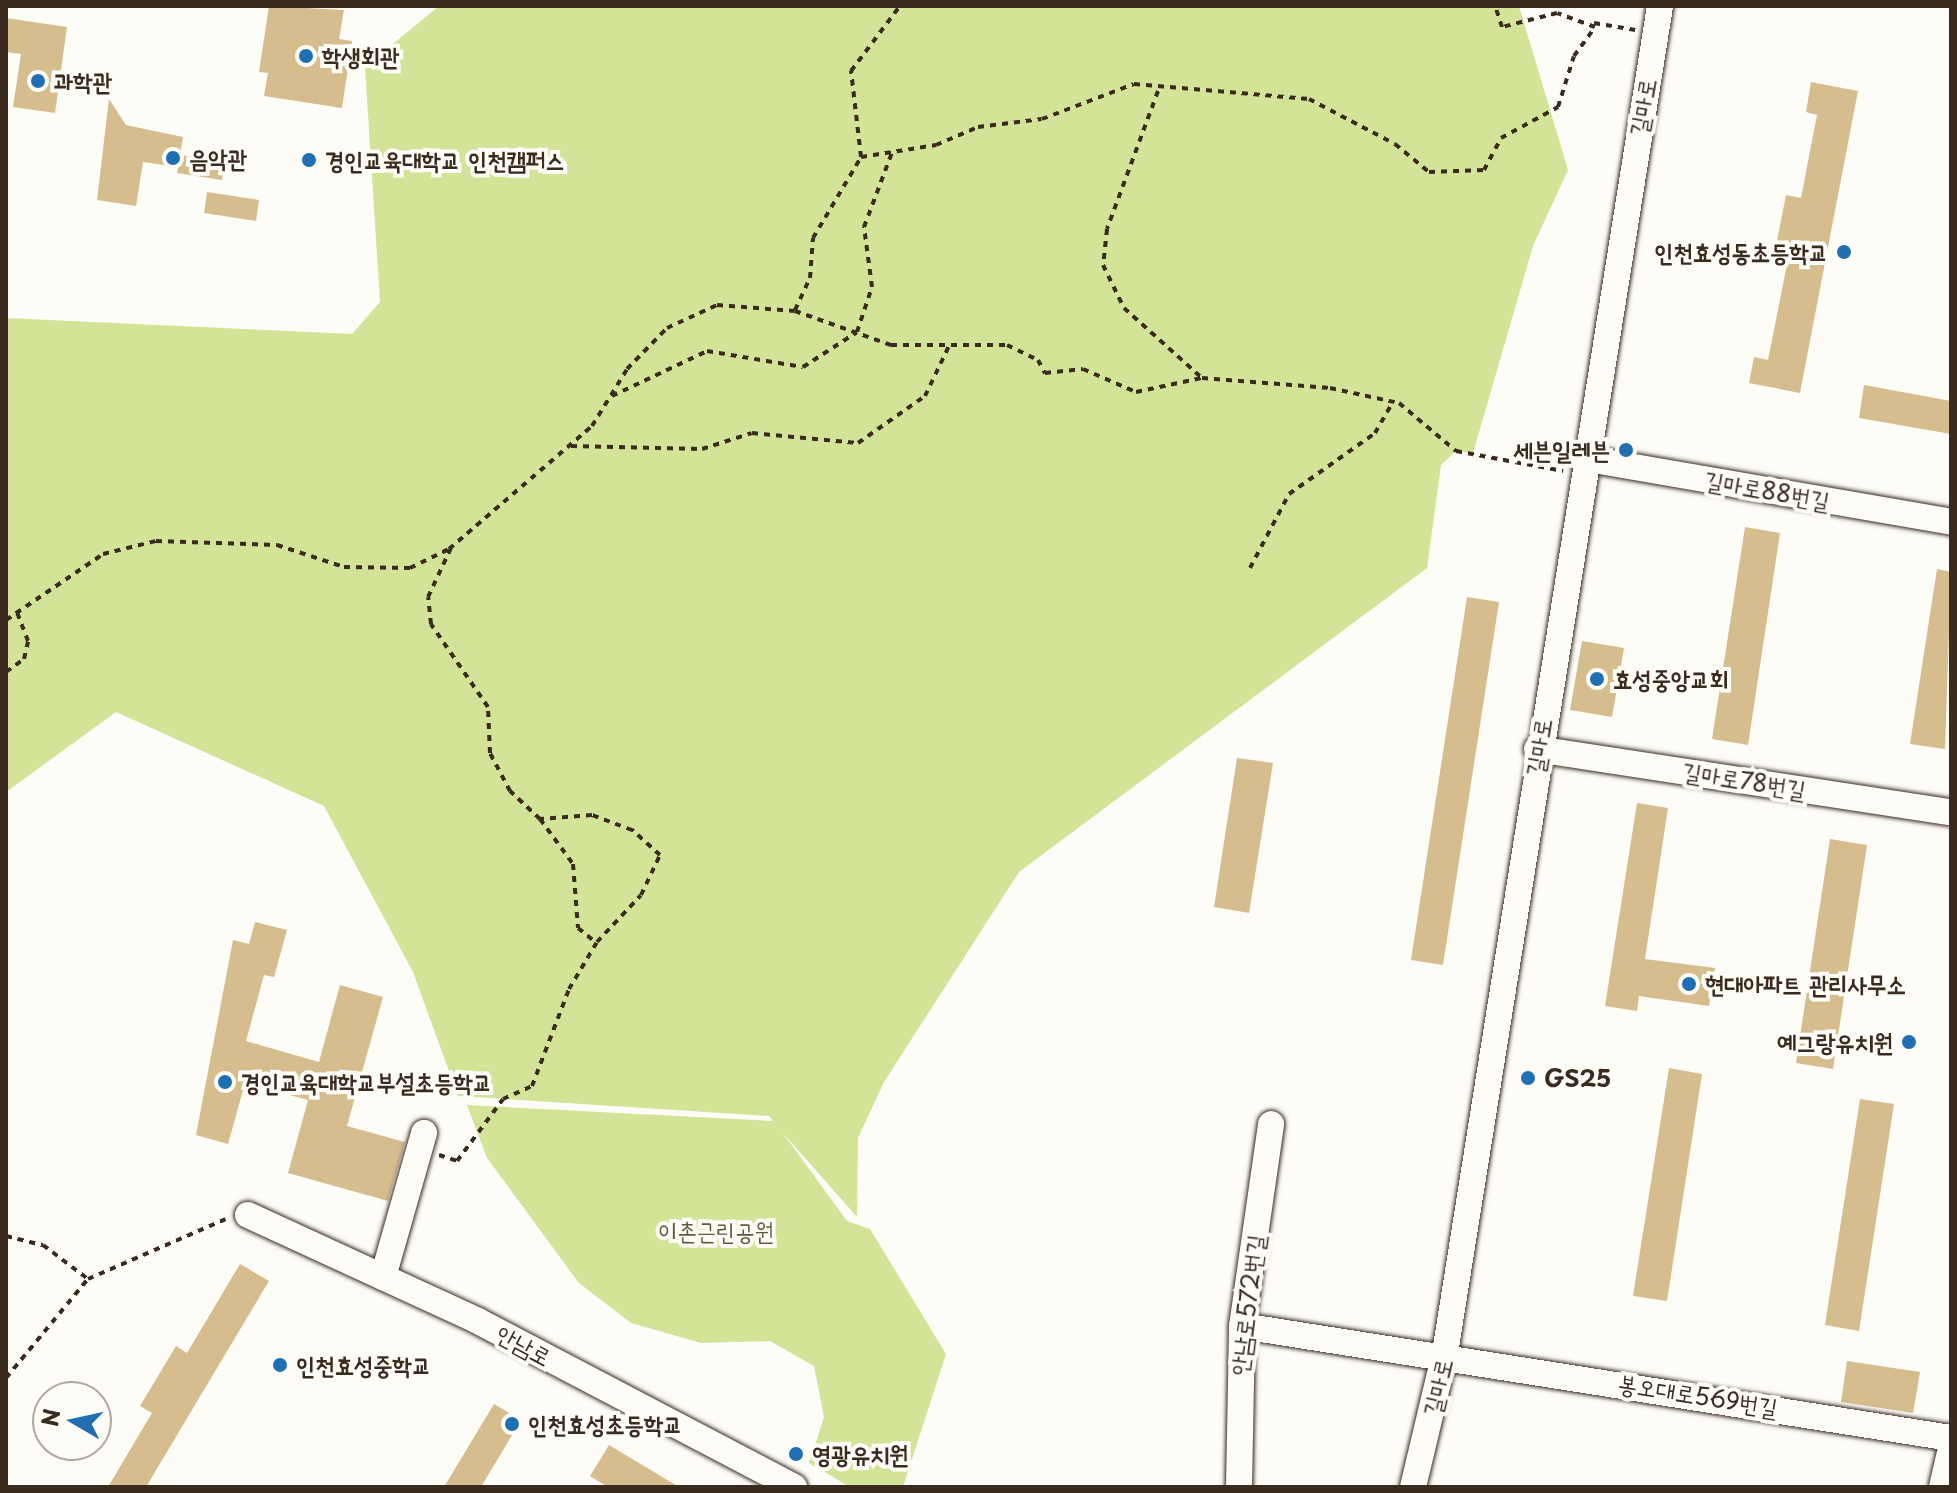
<!DOCTYPE html>
<meta charset="utf-8">
<style>
body{margin:0}
#map{position:relative;width:1957px;height:1493px;overflow:hidden;background:#fdfcf7;font-family:"Playpen Sans","Poor Story",sans-serif}
div>[style]{position:absolute}
[style*='--x']{left:calc(var(--x)*1px);top:calc(var(--y)*1px);width:calc(var(--w)*1px);rotate:calc(var(--a)*1deg)}
.green>*{inset:0;background:#d3e397}
.building>*{inset:0;background:#d6bd8d}
.path>*{height:4px;margin-top:-2px;transform-origin:0;background:repeating-linear-gradient(90deg,#3b2a1e 0 6px,transparent 0 12px)}
.roads{filter:drop-shadow(0 0 2px #3b2a1e) drop-shadow(0 0 2px #3b2a1e)}
.minor>*{height:26px;margin:-13px;padding:0 13px;transform-origin:13px;border-radius:13px;background:#fdfcf7}
.dots>*{width:22px;height:22px;translate:-50% -50%;box-sizing:border-box;border:4px solid #fdfcf7;border-radius:50%}
span{translate:-50% -50%;white-space:nowrap;text-align:center;line-height:1.15;-webkit-text-stroke:8px #fdfcf7;paint-order:stroke}
.poi-label{font-size:24px;color:#3b2a1e;font-weight:700}
.left{translate:0 -50%;text-align:left}
.right{translate:-100% -50%;text-align:right}
.street-label{font-size:24px;color:#3b2a1e}
.park-label{font-size:24px;color:#61583c}
.frame{position:absolute;inset:0;border:8px solid #3b2a1e;pointer-events:none}
.north{position:absolute;left:32px;top:1381px;width:80px;height:80px;box-sizing:border-box;background:#fdfcf7;border:2px solid #afa8a0;border-radius:50%;rotate:279deg;font-size:22px;font-weight:700;line-height:32px;text-align:center;color:#3b2a1e}
.north::after{content:'';display:block;margin:auto;width:28px;height:36px;background:#1f6fb2;clip-path:polygon(50% 0,100% 100%,50% 72%,0 100%)}
</style>
<div id="map">
<div class="green">
<div style="clip-path:polygon(439px 6px,1519px 6px,1568px 170px,1533px 246px,1473px 453px,1456px 451px,1441px 465px,1427px 568px,1019px 872px,884px 1082px,858px 1138px,857px 1217px,783px 1133px,847px 1221px,870px 1229px,946px 1354px,903px 1487px,850px 1487px,809px 1463px,824px 1417px,814px 1366px,770px 1341px,701px 1343px,631px 1323px,579px 1283px,487px 1158px,467px 1105px,773px 1121px,769px 1116px,458px 1096px,413px 972px,324px 806px,116px 712px,6px 792px,6px 318px,352px 334px,380px 302px,365px 67px)"></div>
</div>
<div class="building">
<div style="clip-path:polygon(269px 6px,344px 10px,339px 39px,352px 41px,342px 108px,264px 96px,268px 73px,259px 72px)"></div>
<div style="clip-path:polygon(6px 18px,67px 27px,55px 113px,13px 107px,21px 54px,6px 52px)"></div>
<div style="clip-path:polygon(1811px 82px,1858px 91px,1800px 393px,1749px 383px,1754px 357px,1768px 360px,1788px 259px,1774px 256px,1786px 195px,1801px 198px,1817px 115px,1806px 112px)"></div>
<div style="clip-path:polygon(109px 99px,126px 125px,183px 137px,178px 167px,143px 162px,136px 206px,97px 200px)"></div>
<div style="clip-path:polygon(180px 155px,225px 161px,222px 180px,177px 173px)"></div>
<div style="clip-path:polygon(207px 192px,259px 200px,256px 221px,204px 213px)"></div>
<div style="clip-path:polygon(1864px 385px,1951px 401px,1951px 434px,1859px 418px)"></div>
<div style="clip-path:polygon(1745px 527px,1780px 533px,1748px 745px,1712px 739px)"></div>
<div style="clip-path:polygon(1937px 569px,1951px 572px,1945px 749px,1910px 744px)"></div>
<div style="clip-path:polygon(1467px 597px,1499px 602px,1443px 965px,1411px 960px)"></div>
<div style="clip-path:polygon(1582px 641px,1624px 648px,1612px 717px,1570px 710px)"></div>
<div style="clip-path:polygon(1237px 758px,1273px 763px,1249px 913px,1214px 907px)"></div>
<div style="clip-path:polygon(1637px 803px,1668px 808px,1645px 959px,1715px 968px,1709px 1006px,1639px 996px,1637px 1011px,1605px 1006px)"></div>
<div style="clip-path:polygon(1830px 839px,1867px 845px,1833px 1069px,1796px 1063px)"></div>
<div style="clip-path:polygon(255px 922px,287px 930px,274px 977px,264px 975px,246px 1041px,319px 1062px,340px 985px,383px 997px,347px 1126px,405px 1142px,388px 1201px,288px 1173px,308px 1100px,245px 1083px,228px 1144px,196px 1135px,233px 940px,249px 944px)"></div>
<div style="clip-path:polygon(1669px 1068px,1702px 1074px,1667px 1301px,1633px 1296px)"></div>
<div style="clip-path:polygon(1860px 1099px,1894px 1104px,1859px 1331px,1825px 1325px)"></div>
<div style="clip-path:polygon(240px 1264px,269px 1281px,146px 1487px,108px 1487px,152px 1413px,140px 1406px,176px 1346px,187px 1353px)"></div>
<div style="clip-path:polygon(1847px 1361px,1920px 1372px,1913px 1413px,1841px 1402px)"></div>
<div style="clip-path:polygon(494px 1404px,521px 1420px,481px 1487px,444px 1487px)"></div>
<div style="clip-path:polygon(609px 1445px,679px 1487px,608px 1487px,590px 1476px)"></div>
</div>
<div class="path">
<div style="--x:1144;--y:6;--w:16;--a:0"></div>
<div style="--x:1594;--y:23;--w:42;--a:9.7"></div>
<div style="--x:1158;--y:91;--w:147;--a:110.3"></div>
<div style="--x:1107;--y:229;--w:36;--a:96"></div>
<div style="--x:1103;--y:265;--w:48;--a:64"></div>
<div style="--x:1124;--y:308;--w:105;--a:41.9"></div>
<div style="--x:861;--y:157;--w:87;--a:-96.6"></div>
<div style="--x:851;--y:71;--w:81;--a:-53"></div>
<div style="--x:795;--y:310;--w:35;--a:-65"></div>
<div style="--x:810;--y:278;--w:40;--a:-85.7"></div>
<div style="--x:813;--y:238;--w:94;--a:-59.3"></div>
<div style="--x:861;--y:157;--w:76;--a:-9.1"></div>
<div style="--x:936;--y:145;--w:46;--a:-23.2"></div>
<div style="--x:978;--y:127;--w:64;--a:-7.1"></div>
<div style="--x:1042;--y:119;--w:98;--a:-20.8"></div>
<div style="--x:1134;--y:84;--w:176;--a:4.9"></div>
<div style="--x:1309;--y:99;--w:97;--a:27.6"></div>
<div style="--x:1395;--y:144;--w:44;--a:39.5"></div>
<div style="--x:1429;--y:172;--w:55;--a:-2.1"></div>
<div style="--x:1484;--y:170;--w:36;--a:-62"></div>
<div style="--x:1501;--y:138;--w:65;--a:-28.5"></div>
<div style="--x:1558;--y:107;--w:53;--a:-72.6"></div>
<div style="--x:1574;--y:56;--w:36;--a:-54"></div>
<div style="--x:1595;--y:27;--w:40;--a:-159.8"></div>
<div style="--x:1557;--y:13;--w:57;--a:165.7"></div>
<div style="--x:1502;--y:27;--w:22;--a:-108"></div>
<div style="--x:612;--y:396;--w:105;--a:-25.3"></div>
<div style="--x:707;--y:351;--w:97;--a:9.5"></div>
<div style="--x:803;--y:367;--w:64;--a:-32.9"></div>
<div style="--x:857;--y:332;--w:47;--a:-71.6"></div>
<div style="--x:872;--y:287;--w:61;--a:-97.6"></div>
<div style="--x:864;--y:227;--w:82;--a:-69.4"></div>
<div style="--x:571;--y:446;--w:131;--a:1.3"></div>
<div style="--x:702;--y:449;--w:52;--a:-17.7"></div>
<div style="--x:752;--y:433;--w:106;--a:5.4"></div>
<div style="--x:858;--y:443;--w:82;--a:-35"></div>
<div style="--x:925;--y:396;--w:55;--a:-64.4"></div>
<div style="--x:1250;--y:568;--w:84;--a:-62.2"></div>
<div style="--x:1289;--y:494;--w:105;--a:-35.3"></div>
<div style="--x:1375;--y:433;--w:36;--a:-60"></div>
<div style="--x:6;--y:620;--w:117;--a:-34.2"></div>
<div style="--x:103;--y:554;--w:55;--a:-13.8"></div>
<div style="--x:156;--y:541;--w:121;--a:1.9"></div>
<div style="--x:277;--y:545;--w:71;--a:18.2"></div>
<div style="--x:344;--y:567;--w:66;--a:0.9"></div>
<div style="--x:410;--y:568;--w:43;--a:-26"></div>
<div style="--x:449;--y:549;--w:189;--a:-40.7"></div>
<div style="--x:592;--y:426;--w:67;--a:-58.4"></div>
<div style="--x:627;--y:369;--w:57;--a:-45.7"></div>
<div style="--x:667;--y:328;--w:55;--a:-24.7"></div>
<div style="--x:717;--y:305;--w:78;--a:4.4"></div>
<div style="--x:795;--y:311;--w:102;--a:19.5"></div>
<div style="--x:891;--y:345;--w:116;--a:0"></div>
<div style="--x:1007;--y:345;--w:34;--a:26"></div>
<div style="--x:1038;--y:360;--w:15;--a:62"></div>
<div style="--x:1045;--y:373;--w:38;--a:-6"></div>
<div style="--x:1083;--y:369;--w:58;--a:23.5"></div>
<div style="--x:1136;--y:392;--w:67;--a:-12"></div>
<div style="--x:1202;--y:378;--w:128;--a:4.5"></div>
<div style="--x:1330;--y:388;--w:71;--a:12.3"></div>
<div style="--x:1399;--y:403;--w:75;--a:40.1"></div>
<div style="--x:1456;--y:451;--w:109;--a:10.6"></div>
<div style="--x:6;--y:672;--w:22;--a:-36"></div>
<div style="--x:24;--y:659;--w:18;--a:-77"></div>
<div style="--x:28;--y:641;--w:30;--a:-111"></div>
<div style="--x:540;--y:819;--w:56;--a:53.7"></div>
<div style="--x:573;--y:864;--w:64;--a:85.5"></div>
<div style="--x:578;--y:928;--w:22;--a:39"></div>
<div style="--x:439;--y:1155;--w:19;--a:18"></div>
<div style="--x:457;--y:1161;--w:77;--a:-53.4"></div>
<div style="--x:503;--y:1099;--w:32;--a:-24"></div>
<div style="--x:532;--y:1086;--w:104;--a:-69.1"></div>
<div style="--x:569;--y:989;--w:55;--a:-59.2"></div>
<div style="--x:597;--y:942;--w:64;--a:-46.9"></div>
<div style="--x:641;--y:895;--w:44;--a:-64.6"></div>
<div style="--x:660;--y:855;--w:38;--a:-138"></div>
<div style="--x:632;--y:830;--w:43;--a:-159.4"></div>
<div style="--x:592;--y:815;--w:52;--a:175.6"></div>
<div style="--x:540;--y:819;--w:41;--a:-137"></div>
<div style="--x:510;--y:791;--w:43;--a:-117.8"></div>
<div style="--x:490;--y:753;--w:46;--a:-92.5"></div>
<div style="--x:488;--y:707;--w:101;--a:-124.5"></div>
<div style="--x:431;--y:624;--w:27;--a:-96"></div>
<div style="--x:428;--y:597;--w:54;--a:-64.9"></div>
<div style="--x:6;--y:1236;--w:38;--a:14"></div>
<div style="--x:43;--y:1245;--w:56;--a:37.1"></div>
<div style="--x:6;--y:1378;--w:129;--a:-50.4"></div>
<div style="--x:88;--y:1279;--w:150;--a:-23.5"></div>
</div>
<div class="roads">
<div class="minor">
<div style="--x:1582;--y:458;--w:375;--a:9.8"></div>
<div style="--x:1537;--y:749;--w:419;--a:8.7"></div>
<div style="--x:248;--y:1215;--w:253;--a:24.7"></div>
<div style="--x:478;--y:1321;--w:357;--a:27.7"></div>
<div style="--x:383;--y:1277;--w:150;--a:-74.1"></div>
<div style="--x:1242;--y:1326;--w:718;--a:8.98"></div>
<div style="--x:1239;--y:1487;--w:161;--a:-88.9"></div>
<div style="--x:1242;--y:1326;--w:204;--a:-81.8"></div>
<div style="--x:1413;--y:1487;--w:138;--a:-76.6"></div>
<div style="--x:1445;--y:1353;--w:1364;--a:-80.93"></div>
<div style="--x:1942;--y:1487;--w:39;--a:-77"></div>
</div>
</div>
<div class="dots">
<div style="left:306px;top:56px;background:#1f6fb2"></div>
<div style="left:38px;top:81px;background:#1f6fb2"></div>
<div style="left:173px;top:158px;background:#1f6fb2"></div>
<div style="left:309px;top:160px;background:#1f6fb2"></div>
<div style="left:1844px;top:252px;background:#1f6fb2"></div>
<div style="left:1626px;top:450px;background:#1f6fb2"></div>
<div style="left:1597px;top:679px;background:#1f6fb2"></div>
<div style="left:1689px;top:984px;background:#1f6fb2"></div>
<div style="left:1909px;top:1042px;background:#1f6fb2"></div>
<div style="left:1528px;top:1078px;background:#1f6fb2"></div>
<div style="left:225px;top:1082px;background:#1f6fb2"></div>
<div style="left:280px;top:1365px;background:#1f6fb2"></div>
<div style="left:512px;top:1424px;background:#1f6fb2"></div>
<div style="left:796px;top:1454px;background:#1f6fb2"></div>
</div>
<div class="poi-label">
<span class="left" style="left:322px;top:56px">학생회관</span>
<span class="left" style="left:54px;top:81px">과학관</span>
<span class="left" style="left:189px;top:158px">음악관</span>
<span class="left" style="left:325px;top:160px">경인교육대학교 인천캠퍼스</span>
<span class="right" style="left:1828px;top:252px">인천효성동초등학교</span>
<span class="right" style="left:1610px;top:450px">세븐일레븐</span>
<span class="left" style="left:1613px;top:679px">효성중앙교회</span>
<span class="left" style="left:1705px;top:984px">현대아파트 관리사무소</span>
<span class="right" style="left:1893px;top:1042px">예그랑유치원</span>
<span class="left" style="left:1544px;top:1078px">GS25</span>
<span class="left" style="left:241px;top:1082px">경인교육대학교부설초등학교</span>
<span class="left" style="left:296px;top:1365px">인천효성중학교</span>
<span class="left" style="left:528px;top:1424px">인천효성초등학교</span>
<span class="left" style="left:812px;top:1454px">영광유치원</span>
</div>
<div class="street-label">
<span style="left:1642px;top:107px;rotate:-80deg">길마로</span>
<span style="left:1767px;top:490px;rotate:10deg">길마로88번길</span>
<span style="left:1538px;top:747px;rotate:-81deg">길마로</span>
<span style="left:1744px;top:780px;rotate:9deg">길마로78번길</span>
<span style="left:1247px;top:1305px;rotate:-83deg">안남로572번길</span>
<span style="left:524px;top:1345px;rotate:28deg">안남로</span>
<span style="left:1437px;top:1387px;rotate:-77deg">길마로</span>
<span style="left:1698px;top:1395px;rotate:9deg">봉오대로569번길</span>
</div>
<div class="park-label">
<span style="left:716px;top:1231px">이촌근린공원</span>
</div>
<div class="frame"></div>
<div class="north">N</div>
</div>
